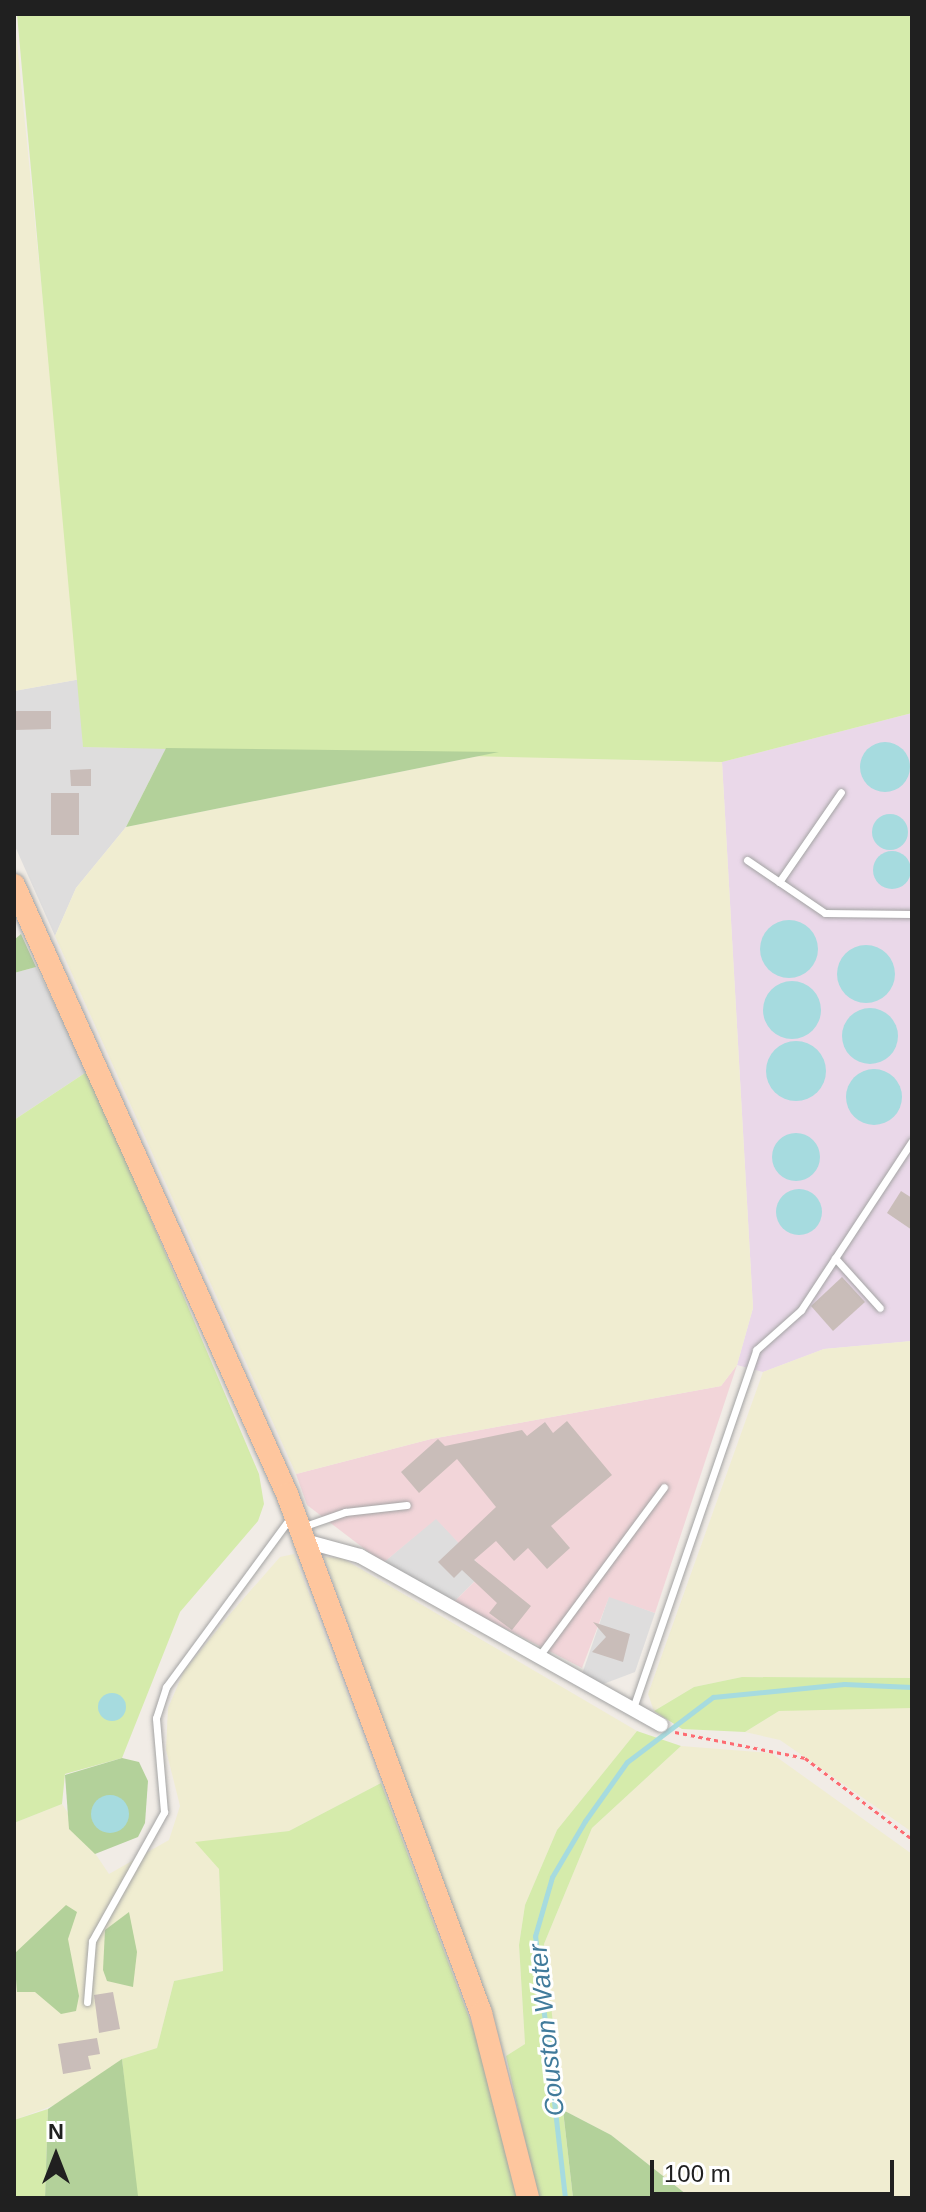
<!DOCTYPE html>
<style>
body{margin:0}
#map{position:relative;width:926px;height:2212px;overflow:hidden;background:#f1ece6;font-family:Helvetica,sans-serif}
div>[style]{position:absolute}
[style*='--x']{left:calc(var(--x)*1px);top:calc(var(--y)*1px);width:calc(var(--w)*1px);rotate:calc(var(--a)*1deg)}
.residential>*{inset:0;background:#dedddd}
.commercial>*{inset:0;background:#f2d5d9}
.industrial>*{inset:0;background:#ead8e9}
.farmland>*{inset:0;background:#f0edd1}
.grass>*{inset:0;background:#d5ebab}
.forest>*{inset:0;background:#b3d19a}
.water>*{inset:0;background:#a6dbdf}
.round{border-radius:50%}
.stream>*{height:5px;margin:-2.5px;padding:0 2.5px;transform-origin:2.5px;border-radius:2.5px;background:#a6dbdf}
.building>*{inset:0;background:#c9bdb9}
.path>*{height:3px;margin-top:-1.5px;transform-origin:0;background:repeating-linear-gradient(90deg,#fd6b72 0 4px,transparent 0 8px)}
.roads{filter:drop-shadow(0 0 2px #a4a4a4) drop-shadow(0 0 2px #a4a4a4)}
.lane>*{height:7px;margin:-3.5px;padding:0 3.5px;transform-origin:3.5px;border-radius:3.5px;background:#fff}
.street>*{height:14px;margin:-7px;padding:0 7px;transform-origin:7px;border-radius:7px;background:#fff}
.primary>*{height:22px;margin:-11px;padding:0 11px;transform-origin:11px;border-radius:11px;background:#fec69e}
span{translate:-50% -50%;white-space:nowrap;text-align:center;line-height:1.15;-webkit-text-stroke:6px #fff;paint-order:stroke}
.water-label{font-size:26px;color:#417b9b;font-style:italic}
.frame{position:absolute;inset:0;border:16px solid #202020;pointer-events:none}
.north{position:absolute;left:16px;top:2116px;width:80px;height:80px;-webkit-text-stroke:6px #fff;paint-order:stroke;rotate:0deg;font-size:22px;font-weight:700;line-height:32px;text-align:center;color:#202020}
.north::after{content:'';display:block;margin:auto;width:28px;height:36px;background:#202020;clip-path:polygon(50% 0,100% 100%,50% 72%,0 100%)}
.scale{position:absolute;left:650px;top:2160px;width:244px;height:36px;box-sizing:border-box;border:4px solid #202020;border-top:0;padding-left:10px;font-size:24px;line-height:28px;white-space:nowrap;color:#202020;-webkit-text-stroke:6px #fff;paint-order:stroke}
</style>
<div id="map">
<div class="residential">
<div style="clip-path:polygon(81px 679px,83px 747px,166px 748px,126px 827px,76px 888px,55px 936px,14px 844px,14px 691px)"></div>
<div style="clip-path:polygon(36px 967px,88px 1071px,14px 1120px,14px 973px)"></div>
<div style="clip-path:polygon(436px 1518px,485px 1571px,454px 1602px,383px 1563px)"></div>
<div style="clip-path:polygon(609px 1596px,655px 1613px,635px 1672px,598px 1686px,581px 1677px)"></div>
</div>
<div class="commercial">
<div style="clip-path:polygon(737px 1365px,655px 1613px,609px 1597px,582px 1668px,454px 1602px,485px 1571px,436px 1519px,383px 1563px,307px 1505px,296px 1474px,431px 1439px,721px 1386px)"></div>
</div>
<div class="industrial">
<div style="clip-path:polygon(912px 713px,912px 1341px,824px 1349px,763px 1372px,737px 1365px,753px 1308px,722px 762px)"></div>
</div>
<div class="farmland">
<div style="clip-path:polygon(14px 14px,81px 679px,14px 691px)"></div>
<div style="clip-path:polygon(499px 752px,722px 762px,753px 1308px,737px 1365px,721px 1386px,431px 1439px,296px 1474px,55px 936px,76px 888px,126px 827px)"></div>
<div style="clip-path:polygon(912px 1341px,912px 1678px,742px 1677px,694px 1687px,654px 1711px,648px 1694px,763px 1372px,824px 1349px)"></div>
<div style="clip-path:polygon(294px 1554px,381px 1783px,289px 1831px,200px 1842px,219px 1869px,223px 1971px,174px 1981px,157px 2048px,122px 2059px,114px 2083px,14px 2120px,14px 1823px,62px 1804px,109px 1874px,169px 1840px,180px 1806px,166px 1750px,168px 1708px,184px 1671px,230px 1614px,280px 1557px)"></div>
<div style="clip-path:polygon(324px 1557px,342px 1558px,637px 1731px,557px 1830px,525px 1905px,519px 1945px,525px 2044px,506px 2056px)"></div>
<div style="clip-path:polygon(845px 1706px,912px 1708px,912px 1832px,780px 1740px,745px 1732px,779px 1711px)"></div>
<div style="clip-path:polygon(681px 1746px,771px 1753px,912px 1854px,912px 2198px,691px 2198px,611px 2135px,563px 2110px,544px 1944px,592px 1828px)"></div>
</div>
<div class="grass">
<div style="clip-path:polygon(17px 14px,912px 14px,912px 713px,722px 762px,83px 747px)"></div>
<div style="clip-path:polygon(88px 1071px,259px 1474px,264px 1504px,258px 1521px,180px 1612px,122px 1758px,65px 1774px,62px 1804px,14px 1823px,14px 1120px)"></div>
<div style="clip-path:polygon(742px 1677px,912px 1678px,912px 1708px,779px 1711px,745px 1732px,682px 1729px,654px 1711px,694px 1687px)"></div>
<div style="clip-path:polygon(637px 1731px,681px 1746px,592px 1828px,544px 1944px,573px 2198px,538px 2198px,506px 2056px,525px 2044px,519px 1945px,525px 1905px,557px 1830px)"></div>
<div style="clip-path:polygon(381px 1783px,491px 2076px,519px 2198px,135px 2198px,122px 2059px,157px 2048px,174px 1981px,223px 1971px,219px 1869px,195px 1842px,289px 1831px)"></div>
<div style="clip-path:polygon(48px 2109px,45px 2198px,14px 2198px,14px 2120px)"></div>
</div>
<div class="forest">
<div style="clip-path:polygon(166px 748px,499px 752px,126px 827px)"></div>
<div style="clip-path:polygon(21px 934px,36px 967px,14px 973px,14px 940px)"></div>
<div style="clip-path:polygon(122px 1758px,139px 1762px,148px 1781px,145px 1823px,138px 1837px,95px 1854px,69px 1829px,65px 1775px)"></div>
<div style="clip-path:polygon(66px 1905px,77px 1912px,68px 1939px,79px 1996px,76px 2011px,61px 2014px,35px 1992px,17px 1992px,14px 1954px)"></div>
<div style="clip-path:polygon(129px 1912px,137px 1952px,133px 1987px,107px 1981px,103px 1970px,105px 1930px)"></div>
<div style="clip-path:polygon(122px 2059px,138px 2196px,45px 2198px,48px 2109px)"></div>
<div style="clip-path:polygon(563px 2110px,611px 2135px,691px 2198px,573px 2198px)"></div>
</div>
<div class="water">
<div class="round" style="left:860px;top:742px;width:50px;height:50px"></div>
<div class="round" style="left:872px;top:814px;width:36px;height:36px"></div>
<div class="round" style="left:873px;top:851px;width:38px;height:38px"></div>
<div class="round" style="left:760px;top:920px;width:58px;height:58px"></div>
<div class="round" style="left:837px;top:945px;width:58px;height:58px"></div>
<div class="round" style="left:763px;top:981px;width:58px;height:58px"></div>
<div class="round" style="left:842px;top:1008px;width:56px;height:56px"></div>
<div class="round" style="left:766px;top:1041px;width:60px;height:60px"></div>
<div class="round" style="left:846px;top:1069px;width:56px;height:56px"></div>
<div class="round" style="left:772px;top:1133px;width:48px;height:48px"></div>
<div class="round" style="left:776px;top:1189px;width:46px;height:46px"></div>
<div class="round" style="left:98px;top:1693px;width:28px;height:28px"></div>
<div class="round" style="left:91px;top:1795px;width:38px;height:38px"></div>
</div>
<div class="stream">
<div style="--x:565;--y:2198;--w:264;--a:-96.5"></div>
<div style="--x:535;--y:1936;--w:61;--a:-73.9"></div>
<div style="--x:552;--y:1877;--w:65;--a:-59.5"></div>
<div style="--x:585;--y:1821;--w:72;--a:-54.6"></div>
<div style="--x:627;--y:1762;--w:108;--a:-37.1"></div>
<div style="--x:713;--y:1697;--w:132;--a:-5.7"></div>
<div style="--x:844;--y:1684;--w:68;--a:2.5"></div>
</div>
<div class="building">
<div style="clip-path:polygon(14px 711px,51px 711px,51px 729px,15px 730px)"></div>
<div style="clip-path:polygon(91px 769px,91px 786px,71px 786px,70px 770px)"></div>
<div style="clip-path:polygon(51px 793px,79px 793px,79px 835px,51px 835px)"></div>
<div style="clip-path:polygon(901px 1191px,912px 1198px,912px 1230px,887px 1213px)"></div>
<div style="clip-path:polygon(842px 1277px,865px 1302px,833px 1331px,811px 1306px)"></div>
<div style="clip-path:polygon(567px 1421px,612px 1475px,551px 1526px,570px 1548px,547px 1569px,528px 1548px,514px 1561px,496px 1541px,474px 1560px,531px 1606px,512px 1630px,489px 1613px,497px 1603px,462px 1570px,454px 1578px,438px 1562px,496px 1507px,457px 1459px,419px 1493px,401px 1472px,438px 1439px,445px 1446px,522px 1430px,527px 1436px,545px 1422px,553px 1433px)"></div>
<div style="clip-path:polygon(593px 1622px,630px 1634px,623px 1662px,592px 1652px,606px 1637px)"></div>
<div style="clip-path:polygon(113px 1992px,120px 2029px,99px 2033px,94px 1995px)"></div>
<div style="clip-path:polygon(97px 2038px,100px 2054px,88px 2056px,91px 2069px,63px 2074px,58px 2044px)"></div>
</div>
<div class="path">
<div style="--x:675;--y:1732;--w:133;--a:11.3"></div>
<div style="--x:805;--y:1758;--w:134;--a:37.1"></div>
</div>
<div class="roads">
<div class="lane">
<div style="--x:747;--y:860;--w:94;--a:34.2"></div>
<div style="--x:825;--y:913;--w:87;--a:0.7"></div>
<div style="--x:779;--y:882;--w:109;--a:-55.4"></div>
<div style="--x:835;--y:1258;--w:67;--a:48"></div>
<div style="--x:302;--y:1527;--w:46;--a:-19.2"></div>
<div style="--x:345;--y:1512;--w:62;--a:-6.4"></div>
<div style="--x:539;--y:1656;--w:210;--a:-53.5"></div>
<div style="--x:633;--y:1708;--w:379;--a:-71"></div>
<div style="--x:756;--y:1350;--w:60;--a:-41.6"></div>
<div style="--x:801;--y:1310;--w:202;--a:-56.7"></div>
<div style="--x:87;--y:2002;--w:61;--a:-85.3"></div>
<div style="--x:92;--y:1941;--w:148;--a:-60.8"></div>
<div style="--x:164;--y:1812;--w:94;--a:-94.9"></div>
<div style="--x:156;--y:1718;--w:33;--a:-72"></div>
<div style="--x:166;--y:1687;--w:210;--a:-53.7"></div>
</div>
<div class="street">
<div style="--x:305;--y:1541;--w:57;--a:15.3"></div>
<div style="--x:360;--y:1556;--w:345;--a:29.3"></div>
</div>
<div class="primary">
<div style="--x:14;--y:885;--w:667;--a:65.85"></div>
<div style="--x:287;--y:1494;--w:554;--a:69.5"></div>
<div style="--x:481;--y:2013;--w:191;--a:75.7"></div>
</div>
</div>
<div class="water-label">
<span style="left:547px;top:2030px;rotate:-96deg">Couston Water</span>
</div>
<div class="frame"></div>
<div class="north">N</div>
<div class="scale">100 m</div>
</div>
